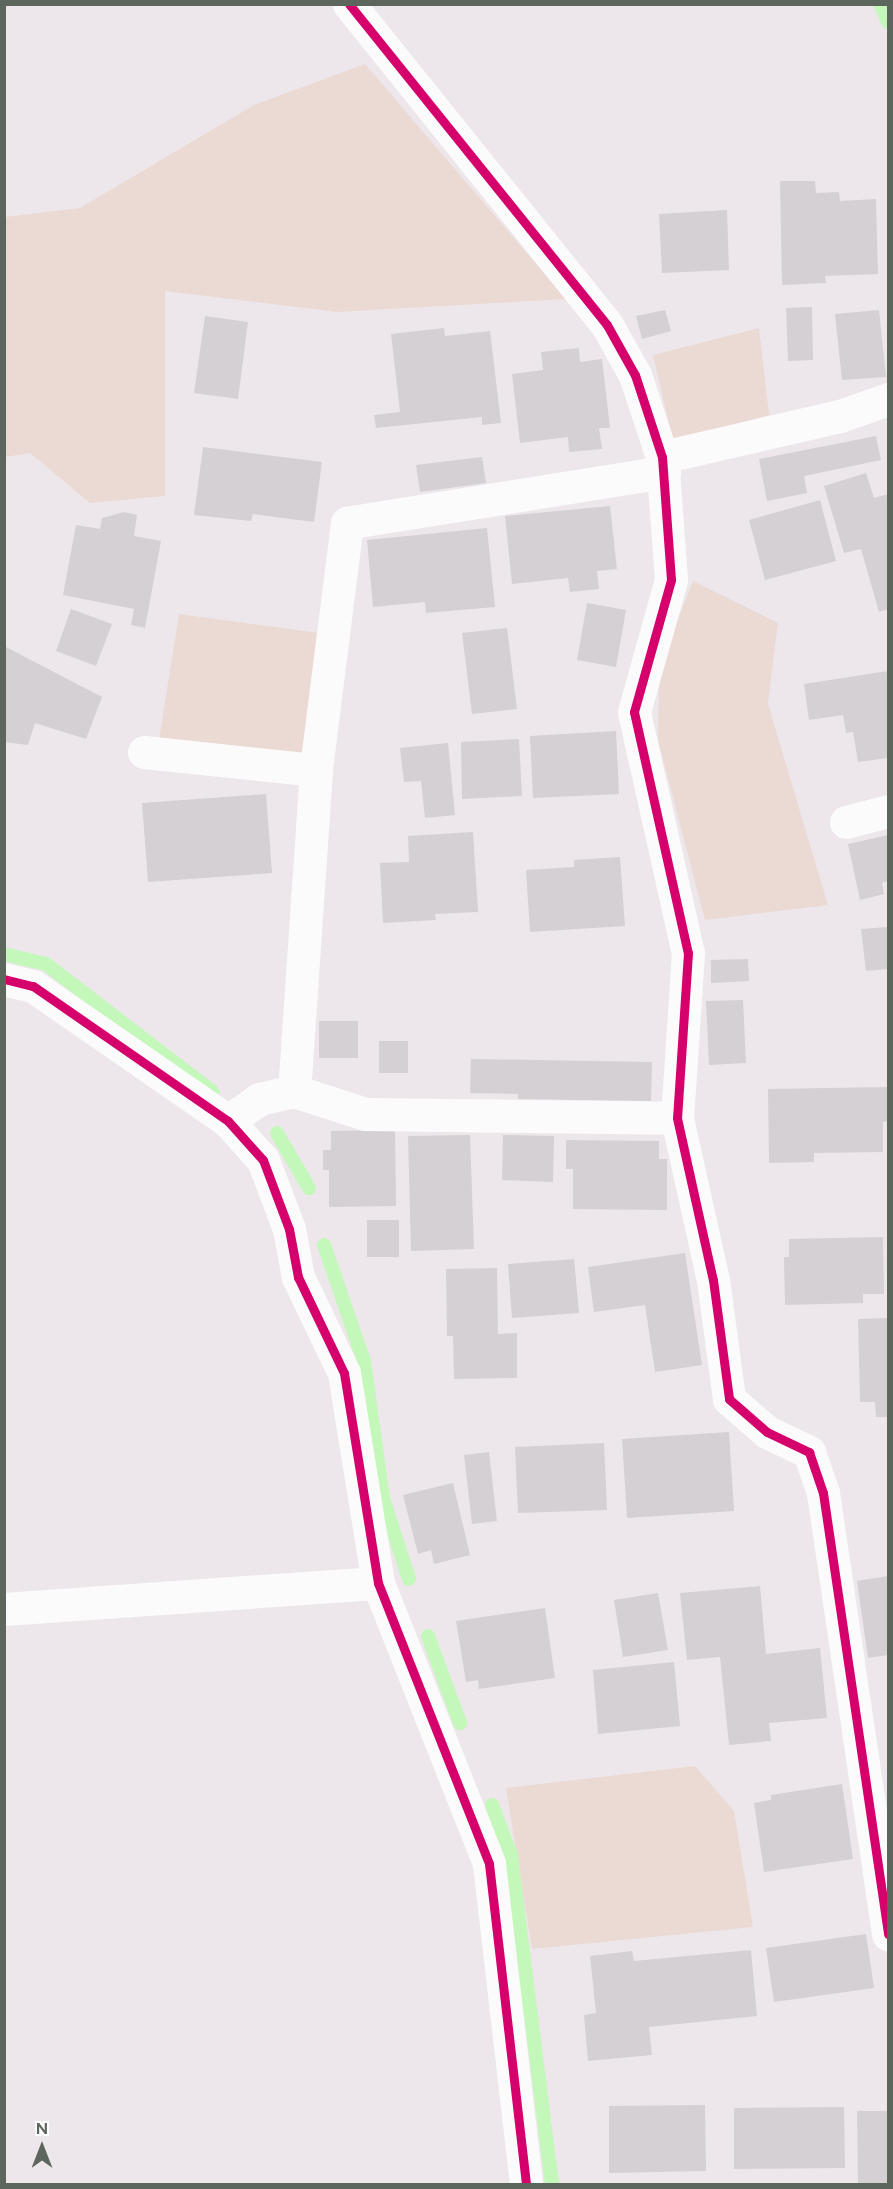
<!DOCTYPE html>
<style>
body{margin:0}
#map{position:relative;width:893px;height:2189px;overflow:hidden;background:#ede7ec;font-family:Figtree,sans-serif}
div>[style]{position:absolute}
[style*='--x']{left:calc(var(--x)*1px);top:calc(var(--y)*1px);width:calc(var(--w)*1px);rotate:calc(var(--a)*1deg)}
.green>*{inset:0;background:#ebdad3}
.stream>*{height:14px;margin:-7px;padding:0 7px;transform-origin:7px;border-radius:7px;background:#c3f8ba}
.building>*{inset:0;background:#d4d0d3}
.minor>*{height:33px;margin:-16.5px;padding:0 16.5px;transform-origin:16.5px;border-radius:16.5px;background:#fcfbfc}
.cycleway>*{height:9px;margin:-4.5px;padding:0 4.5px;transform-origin:4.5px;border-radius:4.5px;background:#d6006c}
span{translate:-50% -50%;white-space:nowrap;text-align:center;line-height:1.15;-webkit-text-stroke:5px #fff;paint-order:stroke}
.frame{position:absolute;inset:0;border:6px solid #5c665c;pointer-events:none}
.north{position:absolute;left:12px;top:2117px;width:60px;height:60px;-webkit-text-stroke:4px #fff;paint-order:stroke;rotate:0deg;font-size:16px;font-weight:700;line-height:24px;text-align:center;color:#5c665c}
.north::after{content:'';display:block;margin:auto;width:21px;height:27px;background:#5c665c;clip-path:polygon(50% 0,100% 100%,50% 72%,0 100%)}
</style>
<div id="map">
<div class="green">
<div style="clip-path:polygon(365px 64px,566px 299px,337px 312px,165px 291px,165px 496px,90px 503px,30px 453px,5px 457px,5px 217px,80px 208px,254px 105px)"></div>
<div style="clip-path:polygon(759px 328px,769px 415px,673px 441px,653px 355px)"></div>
<div style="clip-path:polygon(693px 581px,778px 623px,768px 704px,828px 905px,705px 920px,658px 740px,659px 667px)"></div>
<div style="clip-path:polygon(179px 614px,319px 633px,304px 756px,159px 740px)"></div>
<div style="clip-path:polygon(695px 1766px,734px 1811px,753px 1927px,532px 1949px,506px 1788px)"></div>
</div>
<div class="stream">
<div style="--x:880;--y:4;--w:20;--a:66"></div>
<div style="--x:4;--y:954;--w:43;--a:13.4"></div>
<div style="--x:46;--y:964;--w:210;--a:37.5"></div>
<div style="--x:277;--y:1133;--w:64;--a:59.8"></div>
<div style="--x:324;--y:1245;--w:123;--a:71"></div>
<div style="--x:364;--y:1361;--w:138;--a:82.1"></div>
<div style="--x:383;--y:1498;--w:85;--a:72.2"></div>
<div style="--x:428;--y:1636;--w:93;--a:69.8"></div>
<div style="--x:492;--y:1805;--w:53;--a:69.2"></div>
<div style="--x:511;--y:1855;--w:332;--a:82.9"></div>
</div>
<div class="building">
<div style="clip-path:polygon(780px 181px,815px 181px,816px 193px,839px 192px,840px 201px,876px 199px,878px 274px,825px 276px,826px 283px,782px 285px)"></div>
<div style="clip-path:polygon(727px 210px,729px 270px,662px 273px,659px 214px)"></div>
<div style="clip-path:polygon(812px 307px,813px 360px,788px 361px,786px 308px)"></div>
<div style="clip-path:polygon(665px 310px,671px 331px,642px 339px,636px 316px)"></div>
<div style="clip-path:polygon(879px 310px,886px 377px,842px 380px,835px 314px)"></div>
<div style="clip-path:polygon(205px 316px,248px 322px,238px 399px,194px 393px)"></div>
<div style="clip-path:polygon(444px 328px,445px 336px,490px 331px,501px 423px,482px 425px,482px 417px,376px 428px,374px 415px,400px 412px,391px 334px)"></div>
<div style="clip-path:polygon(579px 348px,580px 362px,602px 359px,610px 428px,599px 428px,602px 449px,569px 452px,568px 437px,520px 443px,512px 374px,543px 370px,541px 352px)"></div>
<div style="clip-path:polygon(876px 436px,881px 460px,804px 476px,807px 493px,767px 501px,759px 459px)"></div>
<div style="clip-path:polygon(203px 447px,322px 462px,314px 522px,253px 514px,251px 521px,194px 515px)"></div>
<div style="clip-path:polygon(482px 457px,486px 483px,420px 492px,416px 465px)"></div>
<div style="clip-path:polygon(866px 473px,874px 498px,888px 494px,888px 609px,879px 612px,861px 549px,844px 553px,824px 486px)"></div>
<div style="clip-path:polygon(820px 500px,836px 561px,765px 580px,749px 520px)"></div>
<div style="clip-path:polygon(610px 506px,617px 569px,597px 571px,599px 589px,570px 592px,568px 578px,512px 584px,505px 516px)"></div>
<div style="clip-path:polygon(124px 512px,137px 515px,134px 536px,161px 541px,145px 628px,131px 625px,134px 609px,63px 595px,76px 525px,100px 529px,102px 518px)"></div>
<div style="clip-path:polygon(487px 528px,495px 607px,426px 613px,425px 602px,373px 607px,367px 540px)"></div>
<div style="clip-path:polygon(587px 603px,626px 610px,616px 667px,577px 660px)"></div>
<div style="clip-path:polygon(71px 609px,112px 624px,96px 666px,56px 651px)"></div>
<div style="clip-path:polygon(507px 628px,517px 709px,472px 714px,462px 633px)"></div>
<div style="clip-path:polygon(4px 646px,102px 697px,86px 739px,35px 723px,28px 745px,4px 742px)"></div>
<div style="clip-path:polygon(888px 671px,888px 758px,858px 762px,853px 732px,846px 733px,843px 715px,809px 720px,804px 684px)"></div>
<div style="clip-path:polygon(616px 731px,619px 794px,533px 798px,530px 736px)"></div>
<div style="clip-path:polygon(519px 739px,522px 796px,462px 799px,461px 742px)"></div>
<div style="clip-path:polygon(448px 743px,455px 815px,425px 818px,421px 781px,404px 782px,400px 748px)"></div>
<div style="clip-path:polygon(266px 794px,272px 873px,148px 882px,142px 803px)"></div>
<div style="clip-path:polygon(473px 832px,478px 912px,435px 914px,436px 920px,383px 923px,380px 863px,409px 862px,408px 836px)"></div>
<div style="clip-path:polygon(888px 835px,888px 881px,882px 883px,884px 894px,860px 900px,848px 844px)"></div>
<div style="clip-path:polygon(620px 857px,625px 926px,530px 932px,526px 870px,574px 867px,574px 860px)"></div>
<div style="clip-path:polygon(888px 927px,888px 969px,866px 971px,861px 929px)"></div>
<div style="clip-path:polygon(748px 959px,749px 981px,711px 983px,711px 960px)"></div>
<div style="clip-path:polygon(743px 1000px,746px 1063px,709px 1065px,706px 1001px)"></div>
<div style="clip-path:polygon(319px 1021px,358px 1021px,358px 1058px,319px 1058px)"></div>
<div style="clip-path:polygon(379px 1041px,408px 1041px,408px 1073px,379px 1073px)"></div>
<div style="clip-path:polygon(471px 1059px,652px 1062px,651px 1101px,518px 1099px,518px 1094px,470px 1093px)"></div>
<div style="clip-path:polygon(888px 1087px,888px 1121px,883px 1122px,883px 1152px,814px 1153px,814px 1162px,769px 1163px,768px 1089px)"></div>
<div style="clip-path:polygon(395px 1130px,396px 1206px,329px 1207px,329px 1170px,323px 1170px,323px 1150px,331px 1150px,331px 1131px)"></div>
<div style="clip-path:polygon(470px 1135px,474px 1249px,411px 1251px,408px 1136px)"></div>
<div style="clip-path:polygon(503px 1135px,554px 1136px,553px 1182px,502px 1180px)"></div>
<div style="clip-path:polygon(566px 1140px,659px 1141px,659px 1159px,667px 1159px,667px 1210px,573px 1209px,573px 1169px,566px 1169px)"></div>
<div style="clip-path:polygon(367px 1220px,399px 1220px,399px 1257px,367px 1257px)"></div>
<div style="clip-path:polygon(883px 1237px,884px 1294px,863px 1294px,863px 1303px,785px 1305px,784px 1257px,789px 1257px,789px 1239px)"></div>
<div style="clip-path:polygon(685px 1253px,702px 1365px,655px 1372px,645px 1305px,594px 1312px,588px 1267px)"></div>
<div style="clip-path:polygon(574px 1259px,579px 1313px,512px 1318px,508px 1264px)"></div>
<div style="clip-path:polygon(497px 1268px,498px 1334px,517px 1333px,517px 1378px,454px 1379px,453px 1336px,447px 1336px,446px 1269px)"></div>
<div style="clip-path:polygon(888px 1318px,888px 1417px,876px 1417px,875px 1402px,860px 1402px,858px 1319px)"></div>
<div style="clip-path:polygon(729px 1432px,734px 1511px,627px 1518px,622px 1439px)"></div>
<div style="clip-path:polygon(604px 1443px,607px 1510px,518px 1513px,515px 1447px)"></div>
<div style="clip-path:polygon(489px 1452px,497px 1521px,472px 1524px,464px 1455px)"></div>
<div style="clip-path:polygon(453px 1483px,470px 1555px,434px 1564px,431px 1550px,418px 1554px,403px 1495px)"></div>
<div style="clip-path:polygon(888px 1576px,888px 1655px,868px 1658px,857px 1581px)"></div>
<div style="clip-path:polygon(760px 1586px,766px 1654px,820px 1648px,827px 1718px,769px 1723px,771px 1741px,729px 1745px,720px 1657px,687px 1660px,680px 1593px)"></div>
<div style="clip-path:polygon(658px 1593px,668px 1650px,623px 1657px,614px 1600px)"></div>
<div style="clip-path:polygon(545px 1608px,555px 1678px,479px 1689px,478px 1680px,466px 1682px,456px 1621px)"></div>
<div style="clip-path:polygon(674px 1662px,680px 1726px,598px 1734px,593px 1670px)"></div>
<div style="clip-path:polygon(842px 1784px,853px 1859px,764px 1872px,754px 1803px,771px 1800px,771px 1795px)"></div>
<div style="clip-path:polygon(866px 1934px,874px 1988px,774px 2002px,766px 1948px)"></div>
<div style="clip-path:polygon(751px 1950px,757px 2016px,649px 2027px,652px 2055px,588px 2061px,584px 2015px,596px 2013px,590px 1956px,632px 1951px,634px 1961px)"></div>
<div style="clip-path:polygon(705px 2105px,706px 2171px,609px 2173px,609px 2106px)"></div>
<div style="clip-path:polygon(844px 2107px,845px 2168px,734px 2169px,734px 2108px)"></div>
<div style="clip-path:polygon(857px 2111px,888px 2111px,888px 2184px,858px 2184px)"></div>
</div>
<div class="minor">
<div style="--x:349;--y:4;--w:412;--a:51.2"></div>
<div style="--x:607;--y:325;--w:57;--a:60.8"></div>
<div style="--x:635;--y:375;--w:86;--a:71.8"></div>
<div style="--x:662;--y:457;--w:123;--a:85.8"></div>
<div style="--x:671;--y:580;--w:137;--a:105.7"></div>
<div style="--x:634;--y:712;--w:247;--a:77.4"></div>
<div style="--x:688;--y:953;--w:165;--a:93.8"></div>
<div style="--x:677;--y:1118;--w:166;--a:77.5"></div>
<div style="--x:713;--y:1280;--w:120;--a:82.3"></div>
<div style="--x:729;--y:1399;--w:50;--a:41"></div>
<div style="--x:767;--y:1432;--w:47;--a:25.5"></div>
<div style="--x:809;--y:1452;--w:43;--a:71.1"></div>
<div style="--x:823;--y:1493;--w:446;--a:81.6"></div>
<div style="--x:662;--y:457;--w:183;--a:-13"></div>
<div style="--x:840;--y:416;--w:51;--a:-19.5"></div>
<div style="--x:664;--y:472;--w:321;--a:170.9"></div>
<div style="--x:347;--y:523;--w:249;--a:97.2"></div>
<div style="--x:316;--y:770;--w:322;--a:93.9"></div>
<div style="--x:294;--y:1091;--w:75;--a:17.9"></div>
<div style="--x:365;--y:1114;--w:312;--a:0.7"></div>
<div style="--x:144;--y:752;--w:173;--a:6"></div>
<div style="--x:846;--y:822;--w:43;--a:-14.7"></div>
<div style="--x:4;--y:979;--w:30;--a:14"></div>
<div style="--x:33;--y:986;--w:237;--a:34.7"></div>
<div style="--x:228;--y:1121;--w:52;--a:48.1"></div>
<div style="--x:263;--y:1160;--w:74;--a:69.4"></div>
<div style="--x:289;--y:1229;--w:49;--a:79.4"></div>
<div style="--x:298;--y:1277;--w:106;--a:64.4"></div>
<div style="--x:344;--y:1373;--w:213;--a:80.8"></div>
<div style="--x:378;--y:1583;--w:302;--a:68.4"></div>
<div style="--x:489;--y:1864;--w:322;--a:83.4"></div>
<div style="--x:228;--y:1121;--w:38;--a:-35"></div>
<div style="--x:259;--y:1099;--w:36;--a:-13"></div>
<div style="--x:4;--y:1609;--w:375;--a:-4"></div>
</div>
<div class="cycleway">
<div style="--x:349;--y:4;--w:412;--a:51.2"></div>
<div style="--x:607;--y:325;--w:57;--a:60.8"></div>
<div style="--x:635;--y:375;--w:86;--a:71.8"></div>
<div style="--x:662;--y:457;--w:123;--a:85.8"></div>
<div style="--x:671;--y:580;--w:137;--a:105.7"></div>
<div style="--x:634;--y:712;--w:247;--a:77.4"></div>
<div style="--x:688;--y:953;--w:165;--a:93.8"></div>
<div style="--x:677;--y:1118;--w:166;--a:77.5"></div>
<div style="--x:713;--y:1280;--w:120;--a:82.3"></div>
<div style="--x:729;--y:1399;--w:50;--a:41"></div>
<div style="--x:767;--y:1432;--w:47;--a:25.5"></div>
<div style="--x:809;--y:1452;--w:43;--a:71.1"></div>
<div style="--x:823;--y:1493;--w:446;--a:81.6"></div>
<div style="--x:4;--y:979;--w:30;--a:14"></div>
<div style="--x:33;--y:986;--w:237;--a:34.7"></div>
<div style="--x:228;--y:1121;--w:52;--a:48.1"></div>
<div style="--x:263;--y:1160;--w:74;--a:69.4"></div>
<div style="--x:289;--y:1229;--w:49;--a:79.4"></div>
<div style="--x:298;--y:1277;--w:106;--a:64.4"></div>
<div style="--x:344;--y:1373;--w:213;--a:80.8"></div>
<div style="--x:378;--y:1583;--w:302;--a:68.4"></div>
<div style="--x:489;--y:1864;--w:322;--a:83.4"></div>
</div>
<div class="frame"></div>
<div class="north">N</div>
</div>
